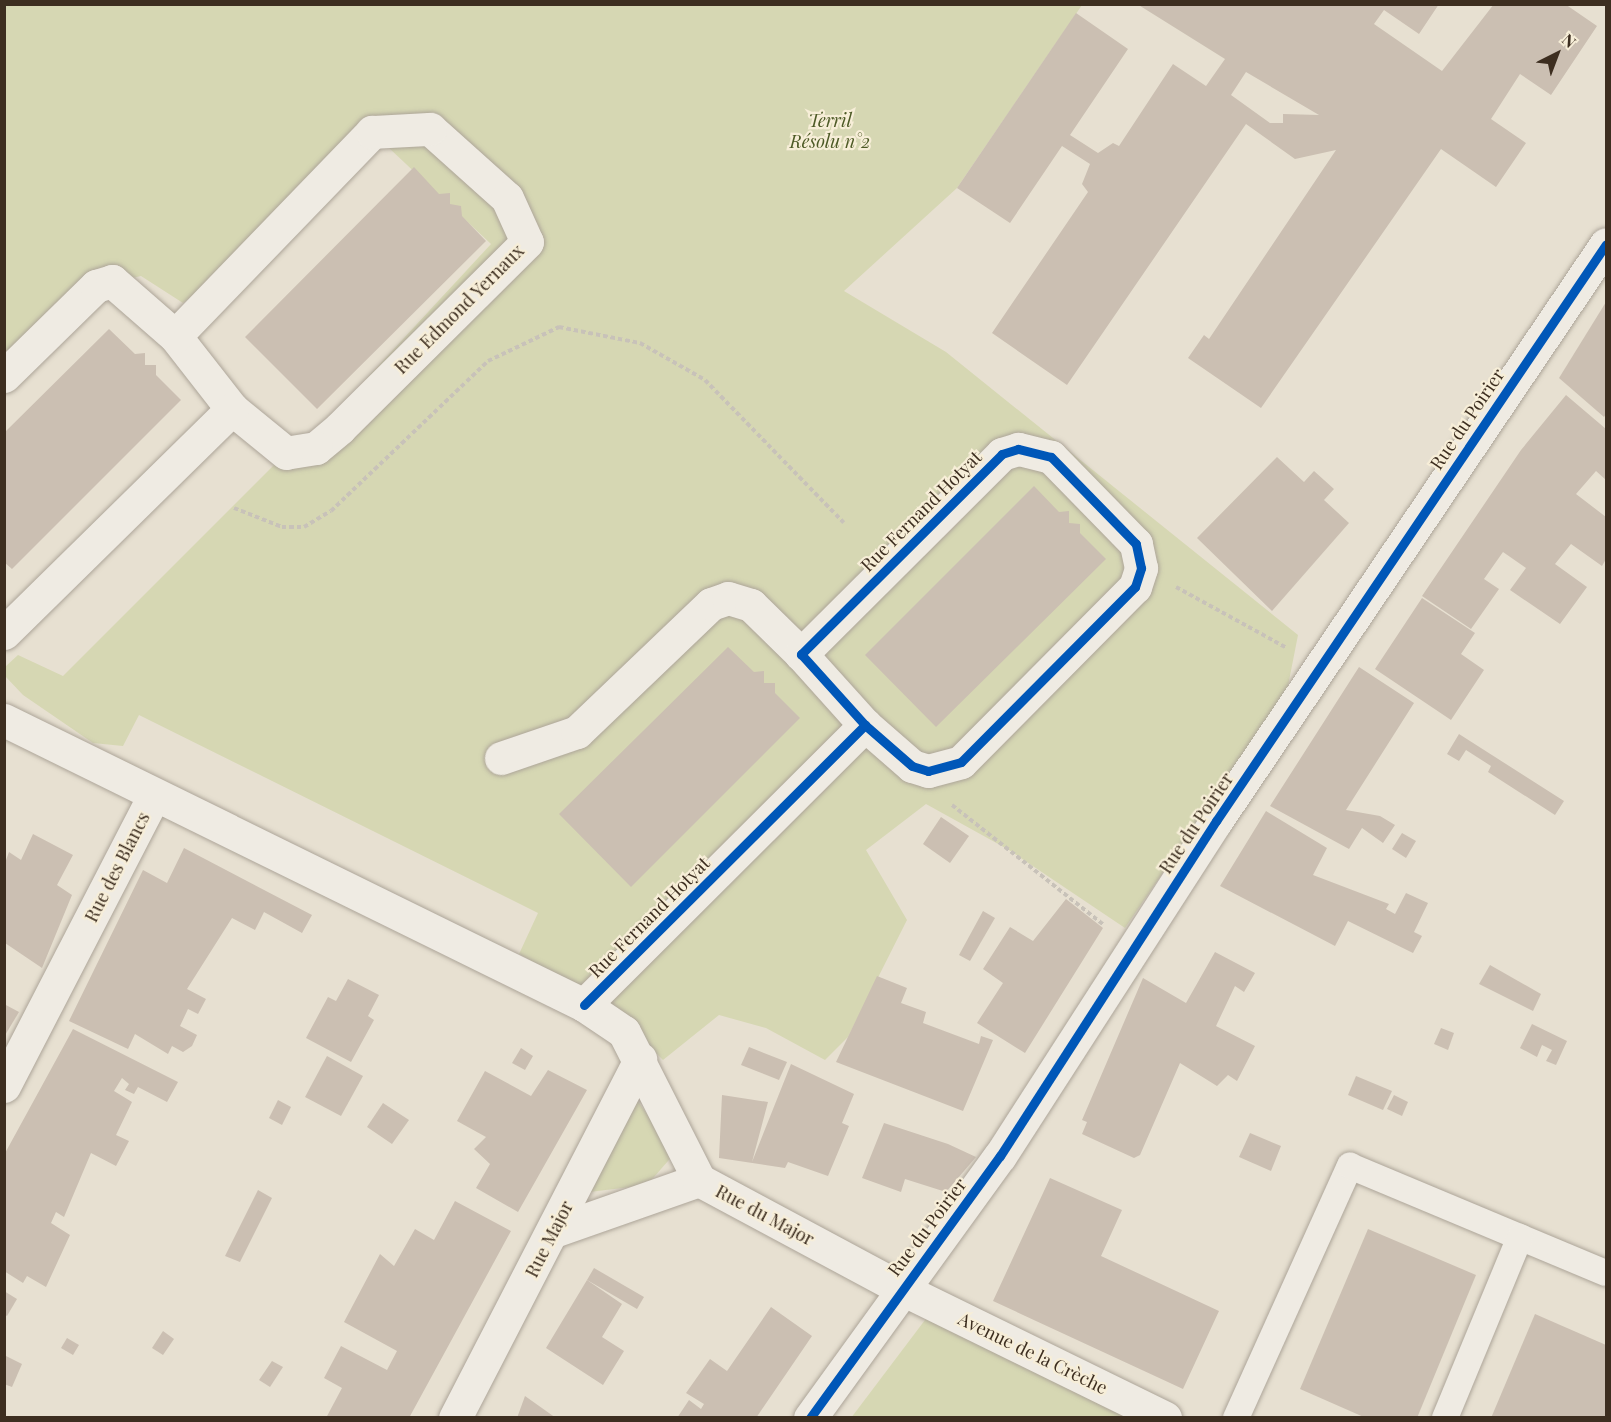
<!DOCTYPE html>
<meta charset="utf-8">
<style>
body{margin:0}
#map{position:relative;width:1611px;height:1422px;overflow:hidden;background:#e7e0d1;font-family:"Playfair Display",serif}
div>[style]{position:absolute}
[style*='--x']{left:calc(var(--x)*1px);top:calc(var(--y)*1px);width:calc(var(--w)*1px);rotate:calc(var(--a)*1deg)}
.green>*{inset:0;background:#d6d7b3}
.building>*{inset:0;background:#cbbfb2}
.path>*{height:4px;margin-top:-2px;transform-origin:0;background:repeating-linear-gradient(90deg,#c8c2b9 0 4.5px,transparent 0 7.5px)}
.roads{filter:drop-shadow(0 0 2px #ada599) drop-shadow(0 0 2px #ada599)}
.service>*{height:26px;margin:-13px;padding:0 13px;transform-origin:13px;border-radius:13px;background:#efebe3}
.minor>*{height:33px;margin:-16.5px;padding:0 16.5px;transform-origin:16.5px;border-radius:16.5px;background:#efebe3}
.tertiary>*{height:33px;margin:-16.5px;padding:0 16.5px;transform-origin:16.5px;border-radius:16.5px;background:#efebe3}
.cycleway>*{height:9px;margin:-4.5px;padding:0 4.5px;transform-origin:4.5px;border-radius:4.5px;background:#0057b8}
span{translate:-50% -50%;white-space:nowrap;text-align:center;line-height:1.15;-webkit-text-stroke:4.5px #f7eed8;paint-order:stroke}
.park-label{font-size:18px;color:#4d5a26;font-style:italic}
.street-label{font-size:18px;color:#3d2e20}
.frame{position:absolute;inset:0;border:6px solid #3d2e20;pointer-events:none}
.north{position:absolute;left:1527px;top:24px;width:60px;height:60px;-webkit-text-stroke:4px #f7eed8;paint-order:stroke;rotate:42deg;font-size:16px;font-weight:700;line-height:24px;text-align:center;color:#3d2e20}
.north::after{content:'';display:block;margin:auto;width:21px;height:27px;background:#3d2e20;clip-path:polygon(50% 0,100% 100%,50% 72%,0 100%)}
</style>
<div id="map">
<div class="green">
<div style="clip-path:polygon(5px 4px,1082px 5px,957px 188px,844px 291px,946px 352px,1298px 635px,1287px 691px,1125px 928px,1009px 850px,926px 804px,866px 850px,907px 920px,848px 1037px,825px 1060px,766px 1028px,719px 1015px,663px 1060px,606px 1003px,519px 954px,538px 913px,139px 715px,123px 746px,93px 743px,23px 695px,5px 676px,5px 667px,18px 655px,63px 676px,286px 453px,317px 432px,491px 244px,372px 132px,274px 233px,183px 303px,141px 276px,96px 286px,5px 362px)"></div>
<div style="clip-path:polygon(626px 1085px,675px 1153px,647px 1185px,573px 1194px)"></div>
<div style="clip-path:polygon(928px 1316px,1140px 1418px,851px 1418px)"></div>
</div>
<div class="building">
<div style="clip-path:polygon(evenodd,1137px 4px,1439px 4px,1419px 34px,1384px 10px,1374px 24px,1442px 71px,1494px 4px,1565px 4px,1597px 26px,1551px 95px,1520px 74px,1491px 119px,1526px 143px,1496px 187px,1441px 149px,1261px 408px,1188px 358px,1204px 335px,1209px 339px,1336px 150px,1295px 159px,1246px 124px,1067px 385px,992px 333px,1088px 192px,1082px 184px,1090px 164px,1062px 146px,1010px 223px,957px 188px,1076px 13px,1128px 49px,1070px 135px,1098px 153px,1113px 143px,1119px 146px,1173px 64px,1206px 86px,1225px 59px,1137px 4px,1246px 72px,1319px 115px,1283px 114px,1283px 123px,1270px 123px,1231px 95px,1246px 72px)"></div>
<div style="clip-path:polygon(414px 167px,439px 194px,450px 193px,450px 204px,461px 206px,462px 216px,486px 241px,317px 409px,245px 337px)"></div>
<div style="clip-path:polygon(1606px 302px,1606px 414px,1604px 417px,1559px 378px)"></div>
<div style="clip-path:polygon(109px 329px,135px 354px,145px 353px,145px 365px,156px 365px,156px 375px,181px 400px,12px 569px,4px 562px,4px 433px)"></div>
<div style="clip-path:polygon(1566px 395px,1606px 429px,1606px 480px,1596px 471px,1576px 494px,1606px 517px,1606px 559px,1602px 566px,1571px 544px,1555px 564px,1587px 587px,1560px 624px,1510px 590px,1526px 568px,1503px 552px,1484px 579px,1499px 589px,1471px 629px,1422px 596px,1521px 450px)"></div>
<div style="clip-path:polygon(1277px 457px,1304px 482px,1314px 471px,1334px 489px,1324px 500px,1349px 523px,1272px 611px,1197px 538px)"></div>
<div style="clip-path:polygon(1034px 486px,1059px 512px,1069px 511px,1069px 523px,1080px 524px,1080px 533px,1106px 559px,936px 727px,865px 655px)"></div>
<div style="clip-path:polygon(1422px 598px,1475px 633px,1461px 654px,1484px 670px,1451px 720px,1375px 669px)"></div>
<div style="clip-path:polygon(728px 647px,754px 672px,764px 671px,764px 683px,775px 683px,775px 693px,800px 718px,631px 887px,559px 814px)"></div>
<div style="clip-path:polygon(1359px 667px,1414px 703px,1346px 810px,1380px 816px,1395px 825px,1383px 843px,1362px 828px,1349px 849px,1270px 806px)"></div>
<div style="clip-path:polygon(1459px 734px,1564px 801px,1555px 815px,1488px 772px,1491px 766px,1466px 750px,1459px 761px,1447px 754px)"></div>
<div style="clip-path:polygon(1266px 811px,1327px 848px,1313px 875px,1389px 904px,1386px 909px,1395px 914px,1406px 893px,1428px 903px,1414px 932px,1422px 936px,1413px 953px,1348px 921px,1335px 946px,1220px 886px)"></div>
<div style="clip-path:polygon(941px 817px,969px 836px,950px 863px,923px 844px)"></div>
<div style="clip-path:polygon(1402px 833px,1416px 841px,1406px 858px,1392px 849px)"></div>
<div style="clip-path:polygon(33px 834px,73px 855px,57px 885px,72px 895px,42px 968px,5px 943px,5px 863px,9px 852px,21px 860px)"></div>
<div style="clip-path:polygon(184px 848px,312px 915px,302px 933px,264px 912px,255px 930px,232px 918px,187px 989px,206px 999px,198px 1014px,188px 1009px,180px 1026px,197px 1035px,192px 1046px,183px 1052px,172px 1046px,168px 1054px,135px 1034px,128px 1049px,69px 1021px,143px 870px,167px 883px)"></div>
<div style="clip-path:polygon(1066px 899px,1103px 928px,1025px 1053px,977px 1023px,1003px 983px,983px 969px,1010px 927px,1033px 941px)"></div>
<div style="clip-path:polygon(983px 911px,995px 918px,970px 961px,959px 955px)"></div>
<div style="clip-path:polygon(1215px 952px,1255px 973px,1244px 992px,1235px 986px,1216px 1026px,1255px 1046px,1237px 1081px,1228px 1075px,1217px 1086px,1180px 1063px,1140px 1155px,1134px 1158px,1082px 1134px,1087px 1122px,1082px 1120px,1143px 978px,1186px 1003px)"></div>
<div style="clip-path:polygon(1490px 965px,1541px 994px,1533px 1011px,1479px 984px)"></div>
<div style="clip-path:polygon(877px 976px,907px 988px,901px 1003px,926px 1012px,923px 1023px,979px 1044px,981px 1036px,993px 1040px,963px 1111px,836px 1062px)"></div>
<div style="clip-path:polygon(348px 979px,379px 995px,368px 1016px,374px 1020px,351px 1062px,306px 1038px,328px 997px,336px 1001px)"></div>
<div style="clip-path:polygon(4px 1004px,19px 1012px,4px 1037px)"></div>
<div style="clip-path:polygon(1532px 1024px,1567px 1041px,1556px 1065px,1546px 1061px,1552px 1050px,1542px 1045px,1537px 1057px,1520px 1048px)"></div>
<div style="clip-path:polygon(1441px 1028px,1454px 1033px,1448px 1050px,1434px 1044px)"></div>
<div style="clip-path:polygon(73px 1029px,178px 1082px,167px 1102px,138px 1087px,134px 1094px,125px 1090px,129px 1084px,122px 1078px,114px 1091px,132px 1102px,116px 1135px,129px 1141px,116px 1166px,91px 1153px,64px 1217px,56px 1212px,51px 1223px,70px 1235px,46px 1287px,27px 1276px,23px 1283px,4px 1271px,4px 1155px)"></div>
<div style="clip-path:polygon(749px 1047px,787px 1062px,779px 1080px,741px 1065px)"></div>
<div style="clip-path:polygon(521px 1048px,533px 1056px,525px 1070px,512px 1063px)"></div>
<div style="clip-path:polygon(327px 1056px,363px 1076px,341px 1116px,305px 1097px)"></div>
<div style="clip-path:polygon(791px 1064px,854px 1094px,842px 1123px,849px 1126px,828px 1176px,788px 1162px,785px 1168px,719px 1158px,722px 1095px,768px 1102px,752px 1162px)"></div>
<div style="clip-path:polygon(548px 1070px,587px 1090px,518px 1212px,476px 1188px,490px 1164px,474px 1149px,486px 1137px,457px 1121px,485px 1071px,531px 1096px)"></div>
<div style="clip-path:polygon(1356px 1076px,1392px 1091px,1383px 1110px,1348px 1095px)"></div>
<div style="clip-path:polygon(1394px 1095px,1408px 1102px,1402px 1116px,1387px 1109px)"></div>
<div style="clip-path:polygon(278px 1100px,291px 1107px,282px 1125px,269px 1118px)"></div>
<div style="clip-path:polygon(383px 1103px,409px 1120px,392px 1144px,367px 1127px)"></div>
<div style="clip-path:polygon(884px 1123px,948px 1144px,976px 1157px,946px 1192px,905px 1179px,901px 1192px,862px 1178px)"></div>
<div style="clip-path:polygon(1250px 1133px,1281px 1146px,1271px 1171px,1239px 1157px)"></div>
<div style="clip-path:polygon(1050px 1178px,1122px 1210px,1101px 1256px,1219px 1311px,1183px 1389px,993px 1301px)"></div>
<div style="clip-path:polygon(258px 1190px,272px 1198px,240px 1262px,225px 1256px)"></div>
<div style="clip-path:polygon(455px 1201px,511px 1231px,409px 1418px,326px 1418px,342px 1388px,324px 1378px,341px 1346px,387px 1370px,397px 1351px,344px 1322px,380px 1254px,394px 1266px,415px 1229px,434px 1240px)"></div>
<div style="clip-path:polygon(1368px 1229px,1476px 1275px,1417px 1418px,1366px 1418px,1300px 1389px)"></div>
<div style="clip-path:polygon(594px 1268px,644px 1297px,637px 1309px,587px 1280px)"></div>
<div style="clip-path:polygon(587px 1280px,622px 1304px,602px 1337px,624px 1351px,603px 1385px,546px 1348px)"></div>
<div style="clip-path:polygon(4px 1291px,17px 1299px,7px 1316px,4px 1314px)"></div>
<div style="clip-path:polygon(771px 1307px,812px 1336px,756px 1418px,677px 1418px,689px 1400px,701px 1409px,704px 1404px,686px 1393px,710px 1359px,727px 1371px)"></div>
<div style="clip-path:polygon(1535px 1314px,1606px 1345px,1606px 1418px,1491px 1418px)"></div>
<div style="clip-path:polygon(163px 1331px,174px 1339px,163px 1355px,152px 1348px)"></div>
<div style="clip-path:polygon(67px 1338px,79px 1345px,73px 1355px,61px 1348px)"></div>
<div style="clip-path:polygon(4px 1355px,22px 1364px,12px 1387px,4px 1384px)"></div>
<div style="clip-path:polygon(272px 1361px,283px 1367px,270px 1387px,259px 1380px)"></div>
<div style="clip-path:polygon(525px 1396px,556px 1418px,517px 1418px)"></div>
</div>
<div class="path">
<div style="--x:234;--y:508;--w:52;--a:21.6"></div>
<div style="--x:282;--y:527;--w:22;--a:0"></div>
<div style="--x:304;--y:527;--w:31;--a:-31"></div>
<div style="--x:331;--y:511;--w:217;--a:-43.7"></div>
<div style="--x:488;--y:361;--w:79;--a:-25.6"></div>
<div style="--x:559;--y:327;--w:83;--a:11.2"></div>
<div style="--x:640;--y:343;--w:75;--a:29.6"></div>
<div style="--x:705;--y:380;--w:199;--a:45.8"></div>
<div style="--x:1176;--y:587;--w:127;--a:28.8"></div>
<div style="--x:952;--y:805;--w:194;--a:38.3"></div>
</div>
<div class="roads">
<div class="service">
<div style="--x:1236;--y:1418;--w:277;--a:-65.7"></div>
<div style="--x:1350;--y:1166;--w:277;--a:22.7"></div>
<div style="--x:1445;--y:1418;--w:196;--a:-67.5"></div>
</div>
<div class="minor">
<div style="--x:430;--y:129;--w:103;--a:41.9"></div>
<div style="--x:507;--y:198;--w:48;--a:65.6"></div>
<div style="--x:527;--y:242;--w:264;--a:135.2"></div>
<div style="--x:340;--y:428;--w:31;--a:140"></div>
<div style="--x:316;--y:448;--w:30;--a:171"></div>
<div style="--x:286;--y:453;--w:70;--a:-140.8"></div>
<div style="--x:232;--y:409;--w:93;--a:-128"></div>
<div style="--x:175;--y:336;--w:284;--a:-46"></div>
<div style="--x:372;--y:132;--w:58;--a:-3"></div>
<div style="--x:4;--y:376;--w:129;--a:-44.4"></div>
<div style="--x:96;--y:286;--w:17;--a:-17"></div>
<div style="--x:112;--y:281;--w:84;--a:41.1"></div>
<div style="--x:4;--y:633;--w:320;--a:-44.5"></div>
<div style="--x:501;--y:758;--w:80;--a:-18.9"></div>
<div style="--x:577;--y:732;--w:185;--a:-43.7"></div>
<div style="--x:711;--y:604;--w:18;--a:-19"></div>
<div style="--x:728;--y:598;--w:24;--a:17"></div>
<div style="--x:751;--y:605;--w:70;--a:44.4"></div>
<div style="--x:584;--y:1005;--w:397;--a:-44.9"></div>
<div style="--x:865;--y:725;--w:62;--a:41.1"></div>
<div style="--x:912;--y:766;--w:17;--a:17"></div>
<div style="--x:928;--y:771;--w:34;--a:-15"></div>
<div style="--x:961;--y:762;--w:247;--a:-45.2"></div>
<div style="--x:1135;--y:587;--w:20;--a:-72"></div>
<div style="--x:1141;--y:568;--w:25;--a:-102"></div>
<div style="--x:1136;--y:544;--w:122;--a:-134.3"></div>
<div style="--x:1051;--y:457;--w:34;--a:-166"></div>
<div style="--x:1018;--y:449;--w:17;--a:163"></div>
<div style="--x:1002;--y:454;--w:284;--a:135.1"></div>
<div style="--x:801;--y:654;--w:96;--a:48"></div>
<div style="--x:4;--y:1086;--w:325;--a:-62.7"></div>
<div style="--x:554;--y:1231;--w:154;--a:-19.4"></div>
<div style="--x:455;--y:1418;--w:404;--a:-62.7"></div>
<div style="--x:810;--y:1418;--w:324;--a:-54.1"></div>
<div style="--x:1000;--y:1156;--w:399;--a:-57.2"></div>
<div style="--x:1216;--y:821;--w:696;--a:-55.94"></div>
</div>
<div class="tertiary">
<div style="--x:4;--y:720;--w:646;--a:26.17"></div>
<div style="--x:584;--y:1005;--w:48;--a:34"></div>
<div style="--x:624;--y:1032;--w:166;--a:63.1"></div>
<div style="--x:699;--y:1180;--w:230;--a:28.2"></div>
<div style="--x:902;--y:1289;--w:293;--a:26.1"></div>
</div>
</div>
<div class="cycleway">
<div style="--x:584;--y:1005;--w:397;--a:-44.9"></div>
<div style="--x:865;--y:725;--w:62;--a:41.1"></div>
<div style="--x:912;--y:766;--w:17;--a:17"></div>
<div style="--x:928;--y:771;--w:34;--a:-15"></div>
<div style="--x:961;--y:762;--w:247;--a:-45.2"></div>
<div style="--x:1135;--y:587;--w:20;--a:-72"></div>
<div style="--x:1141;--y:568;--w:25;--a:-102"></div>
<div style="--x:1136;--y:544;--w:122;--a:-134.3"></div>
<div style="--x:1051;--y:457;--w:34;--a:-166"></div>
<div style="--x:1018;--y:449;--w:17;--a:163"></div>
<div style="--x:1002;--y:454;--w:284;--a:135.1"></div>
<div style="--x:801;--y:654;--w:96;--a:48"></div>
<div style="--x:810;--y:1418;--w:324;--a:-54.1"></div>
<div style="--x:1000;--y:1156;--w:399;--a:-57.2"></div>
<div style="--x:1216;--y:821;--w:696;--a:-55.94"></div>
</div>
<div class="park-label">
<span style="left:830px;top:131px">Terril<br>Résolu n°2</span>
</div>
<div class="street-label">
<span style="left:459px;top:309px;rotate:-45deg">Rue Edmond Yernaux</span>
<span style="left:1467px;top:419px;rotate:-56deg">Rue du Poirier</span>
<span style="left:921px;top:511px;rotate:-45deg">Rue Fernand Hotyat</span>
<span style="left:1196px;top:823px;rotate:-56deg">Rue du Poirier</span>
<span style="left:117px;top:867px;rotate:-63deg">Rue des Blancs</span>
<span style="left:649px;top:917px;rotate:-45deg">Rue Fernand Hotyat</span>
<span style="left:765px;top:1215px;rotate:28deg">Rue du Major</span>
<span style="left:927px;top:1227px;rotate:-53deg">Rue du Poirier</span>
<span style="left:549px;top:1239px;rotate:-63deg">Rue Major</span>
<span style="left:1033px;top:1353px;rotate:26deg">Avenue de la Crèche</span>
</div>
<div class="frame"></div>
<div class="north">N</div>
</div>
